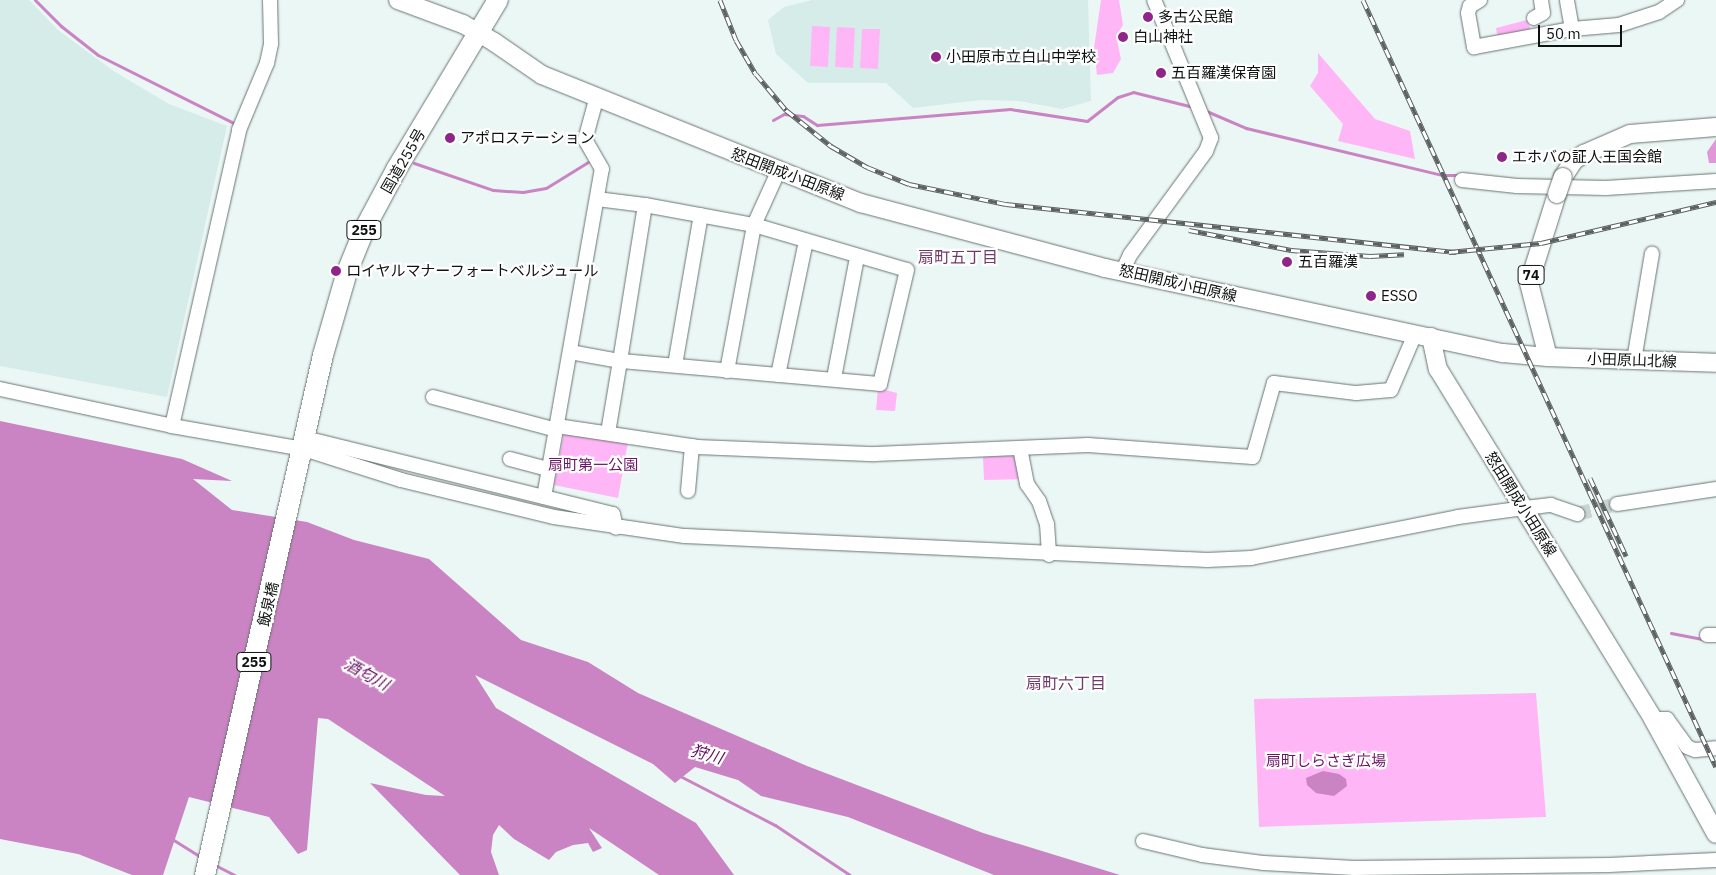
<!DOCTYPE html>
<meta charset="utf-8">
<style>
body{margin:0}
#map{position:relative;width:1716px;height:875px;overflow:hidden;background:#ebf7f5;font-family:"IBM Plex Sans","Noto Sans JP",sans-serif}
div>[style]{position:absolute}
[style*='--x']{left:calc(var(--x)*1px);top:calc(var(--y)*1px);width:calc(var(--w)*1px);rotate:calc(var(--a)*1deg)}
.built>*{inset:0;background:#d6ece9}
.green>*{inset:0;background:#ffb6f7}
.forest>*{inset:0;background:#e097d8}
.water>*{inset:0;background:#ca83c3}
.stream>*{height:3px;margin:-1.5px;padding:0 1.5px;transform-origin:1.5px;border-radius:1.5px;background:#ca83c3}
.minor-tunnel>*{height:14px;margin-top:-7px;transform-origin:0;background:repeating-linear-gradient(90deg,#cad5d3 0 14px,transparent 0 21px)}
.roads{filter:drop-shadow(0 0 1px #697472) drop-shadow(0 0 1px #697472)}
.minor>*{height:14px;margin:-7px;padding:0 7px;transform-origin:7px;border-radius:7px;background:#fff}
.major>*{height:18px;margin:-9px;padding:0 9px;transform-origin:9px;border-radius:9px;background:#fff}
.highway>*{height:20px;margin:-10px;padding:0 10px;transform-origin:10px;border-radius:10px;background:#fff}
.rail>*{height:5px;margin-top:-2.5px;transform-origin:0;background:repeating-linear-gradient(90deg,#fff 0 9px,#5b6160 0 18px);box-sizing:border-box;border-block:1px solid #5b6160}
.bridges{filter:drop-shadow(0 0 1px #697472) drop-shadow(0 0 1px #697472)}
.major-bridge>*{height:18px;margin:-9px;padding:0 9px;transform-origin:9px;border-radius:9px;background:#fff}
.dots>*{width:14px;height:14px;translate:-50% -50%;box-sizing:border-box;border:2px solid #fff;border-radius:50%}
span{translate:-50% -50%;white-space:nowrap;text-align:center;line-height:1.15;-webkit-text-stroke:4.5px #fff;paint-order:stroke}
.shield-label span{padding:1px 4px;background:#fff;border:1px solid;border-radius:4px;-webkit-text-stroke-width:0}
.shield-label{font-size:14px;color:#0e1211;font-weight:700}
.poi-label{font-size:15px;color:#0e1211}
.left{translate:0 -50%;text-align:left}
.street-label{font-size:15px;color:#0e1211}
.park-label{font-size:15px;color:#6b1666}
.neighbourhood-label{font-size:16px;color:#703b6b}
.water-label{font-size:16px;color:#630b5f;font-style:italic}
.scale{position:absolute;left:1538px;top:25px;width:84px;height:22px;box-sizing:border-box;border:2px solid #0e1211;border-top:0;padding-left:6px;font-size:15px;line-height:18px;white-space:nowrap;color:#0e1211;-webkit-text-stroke:4px #fff;paint-order:stroke}
</style>
<div id="map">
<div class="built">
<div style="clip-path:polygon(0 0,29px 0,58px 30px,115px 72px,169px 104px,227px 126px,167px 397px,0 366px)"></div>
<div style="clip-path:polygon(812px 0,1088px 0,1091px 101px,1062px 109px,1019px 101px,981px 100px,913px 108px,886px 83px,808px 83px,776px 54px,768px 20px,784px 7px)"></div>
</div>
<div class="green">
<div style="clip-path:polygon(1101px 0,1119px 0,1123px 25px,1116px 36px,1121px 59px,1113px 73px,1097px 75px,1094px 48px)"></div>
<div style="clip-path:polygon(1527px 20px,1531px 31px,1498px 39px,1496px 28px)"></div>
<div style="clip-path:polygon(812px 26px,830px 27px,828px 67px,810px 66px)"></div>
<div style="clip-path:polygon(837px 27px,855px 28px,853px 68px,835px 67px)"></div>
<div style="clip-path:polygon(862px 29px,880px 29px,878px 69px,860px 68px)"></div>
<div style="clip-path:polygon(1318px 53px,1375px 119px,1410px 131px,1415px 159px,1338px 141px,1343px 124px,1310px 86px,1318px 73px)"></div>
<div style="clip-path:polygon(878px 388px,897px 393px,895px 411px,876px 410px)"></div>
<div style="clip-path:polygon(564px 433px,628px 442px,618px 498px,554px 485px)"></div>
<div style="clip-path:polygon(1020px 452px,1028px 479px,984px 480px,983px 457px)"></div>
<div style="clip-path:polygon(1536px 693px,1546px 817px,1259px 827px,1254px 699px)"></div>
</div>
<div class="forest">
<div style="clip-path:polygon(1716px 139px,1716px 163px,1709px 163px,1707px 152px)"></div>
</div>
<div class="water">
<div style="clip-path:polygon(0 421px,182px 459px,232px 481px,193px 479px,232px 510px,307px 522px,354px 540px,429px 559px,521px 640px,588px 662px,638px 693px,807px 766px,983px 833px,1120px 875px,994px 875px,848px 817px,761px 796px,738px 780px,695px 767px,675px 783px,653px 764px,475px 675px,496px 708px,696px 823px,734px 875px,659px 875px,589px 828px,602px 848px,593px 852px,588px 843px,573px 845px,556px 852px,549px 860px,514px 839px,499px 825px,493px 835px,491px 852px,499px 875px,460px 875px,370px 783px,426px 795px,445px 796px,328px 719px,318px 718px,307px 850px,298px 854px,269px 817px,189px 797px,163px 875px,132px 875px,78px 854px,0 839px)"></div>
<div style="clip-path:polygon(1323px 771px,1339px 774px,1346px 779px,1347px 786px,1334px 796px,1316px 793px,1307px 785px,1306px 778px)"></div>
</div>
<div class="stream">
<div style="--x:35;--y:0;--w:37;--a:45"></div>
<div style="--x:61;--y:26;--w:47;--a:38.1"></div>
<div style="--x:98;--y:55;--w:152;--a:26.6"></div>
<div style="--x:1204;--y:110;--w:46;--a:23.2"></div>
<div style="--x:1246;--y:128;--w:202;--a:13.5"></div>
<div style="--x:1442;--y:175;--w:19;--a:0"></div>
<div style="--x:773;--y:120;--w:13;--a:-29"></div>
<div style="--x:784;--y:114;--w:19;--a:6"></div>
<div style="--x:803;--y:116;--w:17;--a:33"></div>
<div style="--x:817;--y:125;--w:194;--a:-4.7"></div>
<div style="--x:1010;--y:109;--w:78;--a:8.9"></div>
<div style="--x:1087;--y:121;--w:39;--a:-38"></div>
<div style="--x:1118;--y:97;--w:16;--a:-18"></div>
<div style="--x:1133;--y:92;--w:62;--a:14"></div>
<div style="--x:414;--y:163;--w:83;--a:18.9"></div>
<div style="--x:493;--y:190;--w:30;--a:4"></div>
<div style="--x:523;--y:192;--w:23;--a:-10"></div>
<div style="--x:546;--y:188;--w:49;--a:-31.8"></div>
<div style="--x:1671;--y:633;--w:33;--a:11"></div>
<div style="--x:680;--y:776;--w:107;--a:27.3"></div>
<div style="--x:775;--y:825;--w:90;--a:33.7"></div>
<div style="--x:172;--y:839;--w:34;--a:32"></div>
<div style="--x:215;--y:865;--w:22;--a:27"></div>
</div>
<div class="minor-tunnel">
<div style="--x:1577;--y:514;--w:41;--a:-14"></div>
</div>
<div class="roads">
<div class="minor">
<div style="--x:1480;--y:0;--w:12;--a:149"></div>
<div style="--x:1470;--y:6;--w:7;--a:106"></div>
<div style="--x:1468;--y:13;--w:35;--a:80"></div>
<div style="--x:1474;--y:47;--w:100;--a:-10.4"></div>
<div style="--x:1572;--y:29;--w:29;--a:-100"></div>
<div style="--x:1534;--y:18;--w:10;--a:-29"></div>
<div style="--x:1543;--y:13;--w:13;--a:-99"></div>
<div style="--x:1572;--y:29;--w:47;--a:-4.9"></div>
<div style="--x:1619;--y:25;--w:42;--a:-18"></div>
<div style="--x:1659;--y:12;--w:22;--a:-34"></div>
<div style="--x:1462;--y:180;--w:55;--a:6.2"></div>
<div style="--x:1517;--y:186;--w:89;--a:1.3"></div>
<div style="--x:1606;--y:188;--w:110;--a:-3.6"></div>
<div style="--x:597;--y:199;--w:48;--a:7.1"></div>
<div style="--x:645;--y:205;--w:111;--a:10.4"></div>
<div style="--x:754;--y:225;--w:159;--a:16.4"></div>
<div style="--x:907;--y:270;--w:117;--a:103.3"></div>
<div style="--x:880;--y:384;--w:261;--a:-174.9"></div>
<div style="--x:620;--y:361;--w:158;--a:-80.9"></div>
<div style="--x:1123;--y:270;--w:17;--a:-65"></div>
<div style="--x:1130;--y:255;--w:129;--a:-53.8"></div>
<div style="--x:1206;--y:151;--w:14;--a:-69"></div>
<div style="--x:1211;--y:138;--w:149;--a:-112.4"></div>
<div style="--x:570;--y:352;--w:51;--a:10.2"></div>
<div style="--x:620;--y:361;--w:73;--a:99.5"></div>
<div style="--x:1634;--y:360;--w:108;--a:-80.4"></div>
<div style="--x:675;--y:365;--w:152;--a:-80.2"></div>
<div style="--x:727;--y:371;--w:148;--a:-79.5"></div>
<div style="--x:754;--y:225;--w:58;--a:-65.6"></div>
<div style="--x:778;--y:375;--w:137;--a:-78.2"></div>
<div style="--x:834;--y:378;--w:123;--a:-79.2"></div>
<div style="--x:0;--y:389;--w:176;--a:12.1"></div>
<div style="--x:172;--y:426;--w:134;--a:9.9"></div>
<div style="--x:304;--y:449;--w:102;--a:17.7"></div>
<div style="--x:401;--y:480;--w:157;--a:13.6"></div>
<div style="--x:554;--y:517;--w:132;--a:8.3"></div>
<div style="--x:685;--y:536;--w:523;--a:2.63"></div>
<div style="--x:1207;--y:560;--w:44;--a:-2.6"></div>
<div style="--x:1251;--y:558;--w:211;--a:-11.2"></div>
<div style="--x:1458;--y:517;--w:68;--a:-7.7"></div>
<div style="--x:1525;--y:508;--w:26;--a:-7"></div>
<div style="--x:1551;--y:505;--w:28;--a:19"></div>
<div style="--x:433;--y:397;--w:128;--a:14.9"></div>
<div style="--x:172;--y:426;--w:303;--a:-77.2"></div>
<div style="--x:239;--y:130;--w:73;--a:-67.3"></div>
<div style="--x:267;--y:63;--w:19;--a:-78"></div>
<div style="--x:271;--y:44;--w:44;--a:-91.3"></div>
<div style="--x:557;--y:426;--w:142;--a:8.5"></div>
<div style="--x:697;--y:447;--w:178;--a:2.3"></div>
<div style="--x:875;--y:454;--w:213;--a:-2.4"></div>
<div style="--x:1088;--y:445;--w:165;--a:4.2"></div>
<div style="--x:1253;--y:457;--w:77;--a:-74.2"></div>
<div style="--x:1274;--y:383;--w:83;--a:7"></div>
<div style="--x:1356;--y:393;--w:35;--a:-5"></div>
<div style="--x:1391;--y:390;--w:61;--a:-66.8"></div>
<div style="--x:305;--y:438;--w:317;--a:13.9"></div>
<div style="--x:613;--y:514;--w:14;--a:78"></div>
<div style="--x:1020;--y:448;--w:37;--a:79"></div>
<div style="--x:1027;--y:484;--w:21;--a:55"></div>
<div style="--x:1039;--y:501;--w:24;--a:71"></div>
<div style="--x:1047;--y:524;--w:31;--a:86"></div>
<div style="--x:510;--y:459;--w:39;--a:15"></div>
<div style="--x:688;--y:491;--w:45;--a:-84.9"></div>
<div style="--x:544;--y:497;--w:333;--a:-80"></div>
<div style="--x:602;--y:169;--w:34;--a:-120"></div>
<div style="--x:585;--y:140;--w:46;--a:-74.7"></div>
<div style="--x:1617;--y:504;--w:100;--a:-8.6"></div>
<div style="--x:1707;--y:635;--w:9;--a:0"></div>
<div style="--x:1653;--y:719;--w:14;--a:0"></div>
<div style="--x:1667;--y:719;--w:34;--a:54"></div>
<div style="--x:1687;--y:747;--w:9;--a:21"></div>
<div style="--x:1695;--y:750;--w:21;--a:-5"></div>
<div style="--x:1143;--y:841;--w:61;--a:13.3"></div>
<div style="--x:1202;--y:855;--w:63;--a:7.4"></div>
<div style="--x:1264;--y:863;--w:90;--a:3.2"></div>
<div style="--x:1354;--y:868;--w:255;--a:-0.7"></div>
<div style="--x:1609;--y:865;--w:107;--a:-2.7"></div>
</div>
<div class="major">
<div style="--x:398;--y:0;--w:69;--a:20.3"></div>
<div style="--x:463;--y:24;--w:36;--a:30"></div>
<div style="--x:494;--y:42;--w:58;--a:34.5"></div>
<div style="--x:542;--y:75;--w:344;--a:21.9"></div>
<div style="--x:861;--y:203;--w:253;--a:14.9"></div>
<div style="--x:1105;--y:268;--w:407;--a:12.1"></div>
<div style="--x:1503;--y:353;--w:45;--a:5.1"></div>
<div style="--x:1548;--y:357;--w:168;--a:2"></div>
<div style="--x:1563;--y:177;--w:20;--a:-57"></div>
<div style="--x:1574;--y:160;--w:12;--a:-31"></div>
<div style="--x:1584;--y:154;--w:50;--a:-23.5"></div>
<div style="--x:1630;--y:134;--w:86;--a:-4.7"></div>
<div style="--x:1431;--y:337;--w:33;--a:78"></div>
<div style="--x:1438;--y:369;--w:411;--a:58.4"></div>
<div style="--x:1653;--y:719;--w:131;--a:61.3"></div>
<div style="--x:1548;--y:357;--w:76;--a:-104.4"></div>
<div style="--x:1529;--y:283;--w:93;--a:-72.5"></div>
</div>
<div class="highway">
<div style="--x:205;--y:875;--w:533;--a:-77.21"></div>
<div style="--x:323;--y:355;--w:86;--a:-73.9"></div>
<div style="--x:347;--y:272;--w:48;--a:-67.8"></div>
<div style="--x:365;--y:228;--w:68;--a:-61.9"></div>
<div style="--x:397;--y:168;--w:196;--a:-59"></div>
</div>
</div>
<div class="rail">
<div style="--x:720;--y:0;--w:43;--a:68.2"></div>
<div style="--x:736;--y:40;--w:39;--a:60"></div>
<div style="--x:756;--y:74;--w:47;--a:50.2"></div>
<div style="--x:786;--y:110;--w:58;--a:38.7"></div>
<div style="--x:831;--y:146;--w:42;--a:30.3"></div>
<div style="--x:867;--y:167;--w:45;--a:22"></div>
<div style="--x:909;--y:184;--w:99;--a:11.7"></div>
<div style="--x:1006;--y:204;--w:453;--a:6.1"></div>
<div style="--x:1363;--y:0;--w:844;--a:65.29"></div>
<div style="--x:1189;--y:230;--w:104;--a:11.1"></div>
<div style="--x:1291;--y:250;--w:79;--a:4.3"></div>
<div style="--x:1370;--y:256;--w:34;--a:-3"></div>
<div style="--x:1449;--y:252;--w:92;--a:-5.6"></div>
<div style="--x:1541;--y:243;--w:180;--a:-13.2"></div>
<div style="--x:1590;--y:478;--w:86;--a:65.2"></div>
</div>
<div class="bridges">
<div class="major-bridge">
<div style="--x:1557;--y:194;--w:18;--a:-71"></div>
</div>
</div>
<div class="dots">
<div style="left:1148px;top:17px;background:#8f2589"></div>
<div style="left:1123px;top:37px;background:#8f2589"></div>
<div style="left:936px;top:57px;background:#8f2589"></div>
<div style="left:1161px;top:73px;background:#8f2589"></div>
<div style="left:450px;top:138px;background:#8f2589"></div>
<div style="left:1502px;top:157px;background:#8f2589"></div>
<div style="left:1287px;top:262px;background:#8f2589"></div>
<div style="left:336px;top:271px;background:#8f2589"></div>
<div style="left:1371px;top:296px;background:#8f2589"></div>
</div>
<div class="shield-label">
<span style="left:364px;top:230px">255</span>
<span style="left:1531px;top:275px">74</span>
<span style="left:254px;top:662px">255</span>
</div>
<div class="poi-label">
<span class="left" style="left:1158px;top:17px">多古公民館</span>
<span class="left" style="left:1133px;top:37px">白山神社</span>
<span class="left" style="left:946px;top:57px">小田原市立白山中学校</span>
<span class="left" style="left:1171px;top:73px">五百羅漢保育園</span>
<span class="left" style="left:460px;top:138px">アポロステーション</span>
<span class="left" style="left:1512px;top:157px">エホバの証人王国会館</span>
<span class="left" style="left:1298px;top:262px">五百羅漢</span>
<span class="left" style="left:346px;top:271px">ロイヤルマナーフォートベルジュール</span>
<span class="left" style="left:1381px;top:296px">ESSO</span>
</div>
<div class="street-label">
<span style="left:403px;top:161px;rotate:-60deg">国道255号</span>
<span style="left:788px;top:174px;rotate:21deg">怒田開成小田原線</span>
<span style="left:1178px;top:283px;rotate:13deg">怒田開成小田原線</span>
<span style="left:1632px;top:360px;rotate:2deg">小田原山北線</span>
<span style="left:1521px;top:504px;rotate:58deg">怒田開成小田原線</span>
<span style="left:268px;top:604px;rotate:-77deg">飯泉橋</span>
</div>
<div class="park-label">
<span style="left:593px;top:465px">扇町第一公園</span>
<span style="left:1326px;top:761px">扇町しらさぎ広場</span>
</div>
<div class="neighbourhood-label">
<span style="left:958px;top:257px">扇町五丁目</span>
<span style="left:1066px;top:683px">扇町六丁目</span>
</div>
<div class="water-label">
<span style="left:367px;top:674px;rotate:29deg">酒匂川</span>
<span style="left:707px;top:754px;rotate:16deg">狩川</span>
</div>
<div class="scale">50 m</div>
</div>
